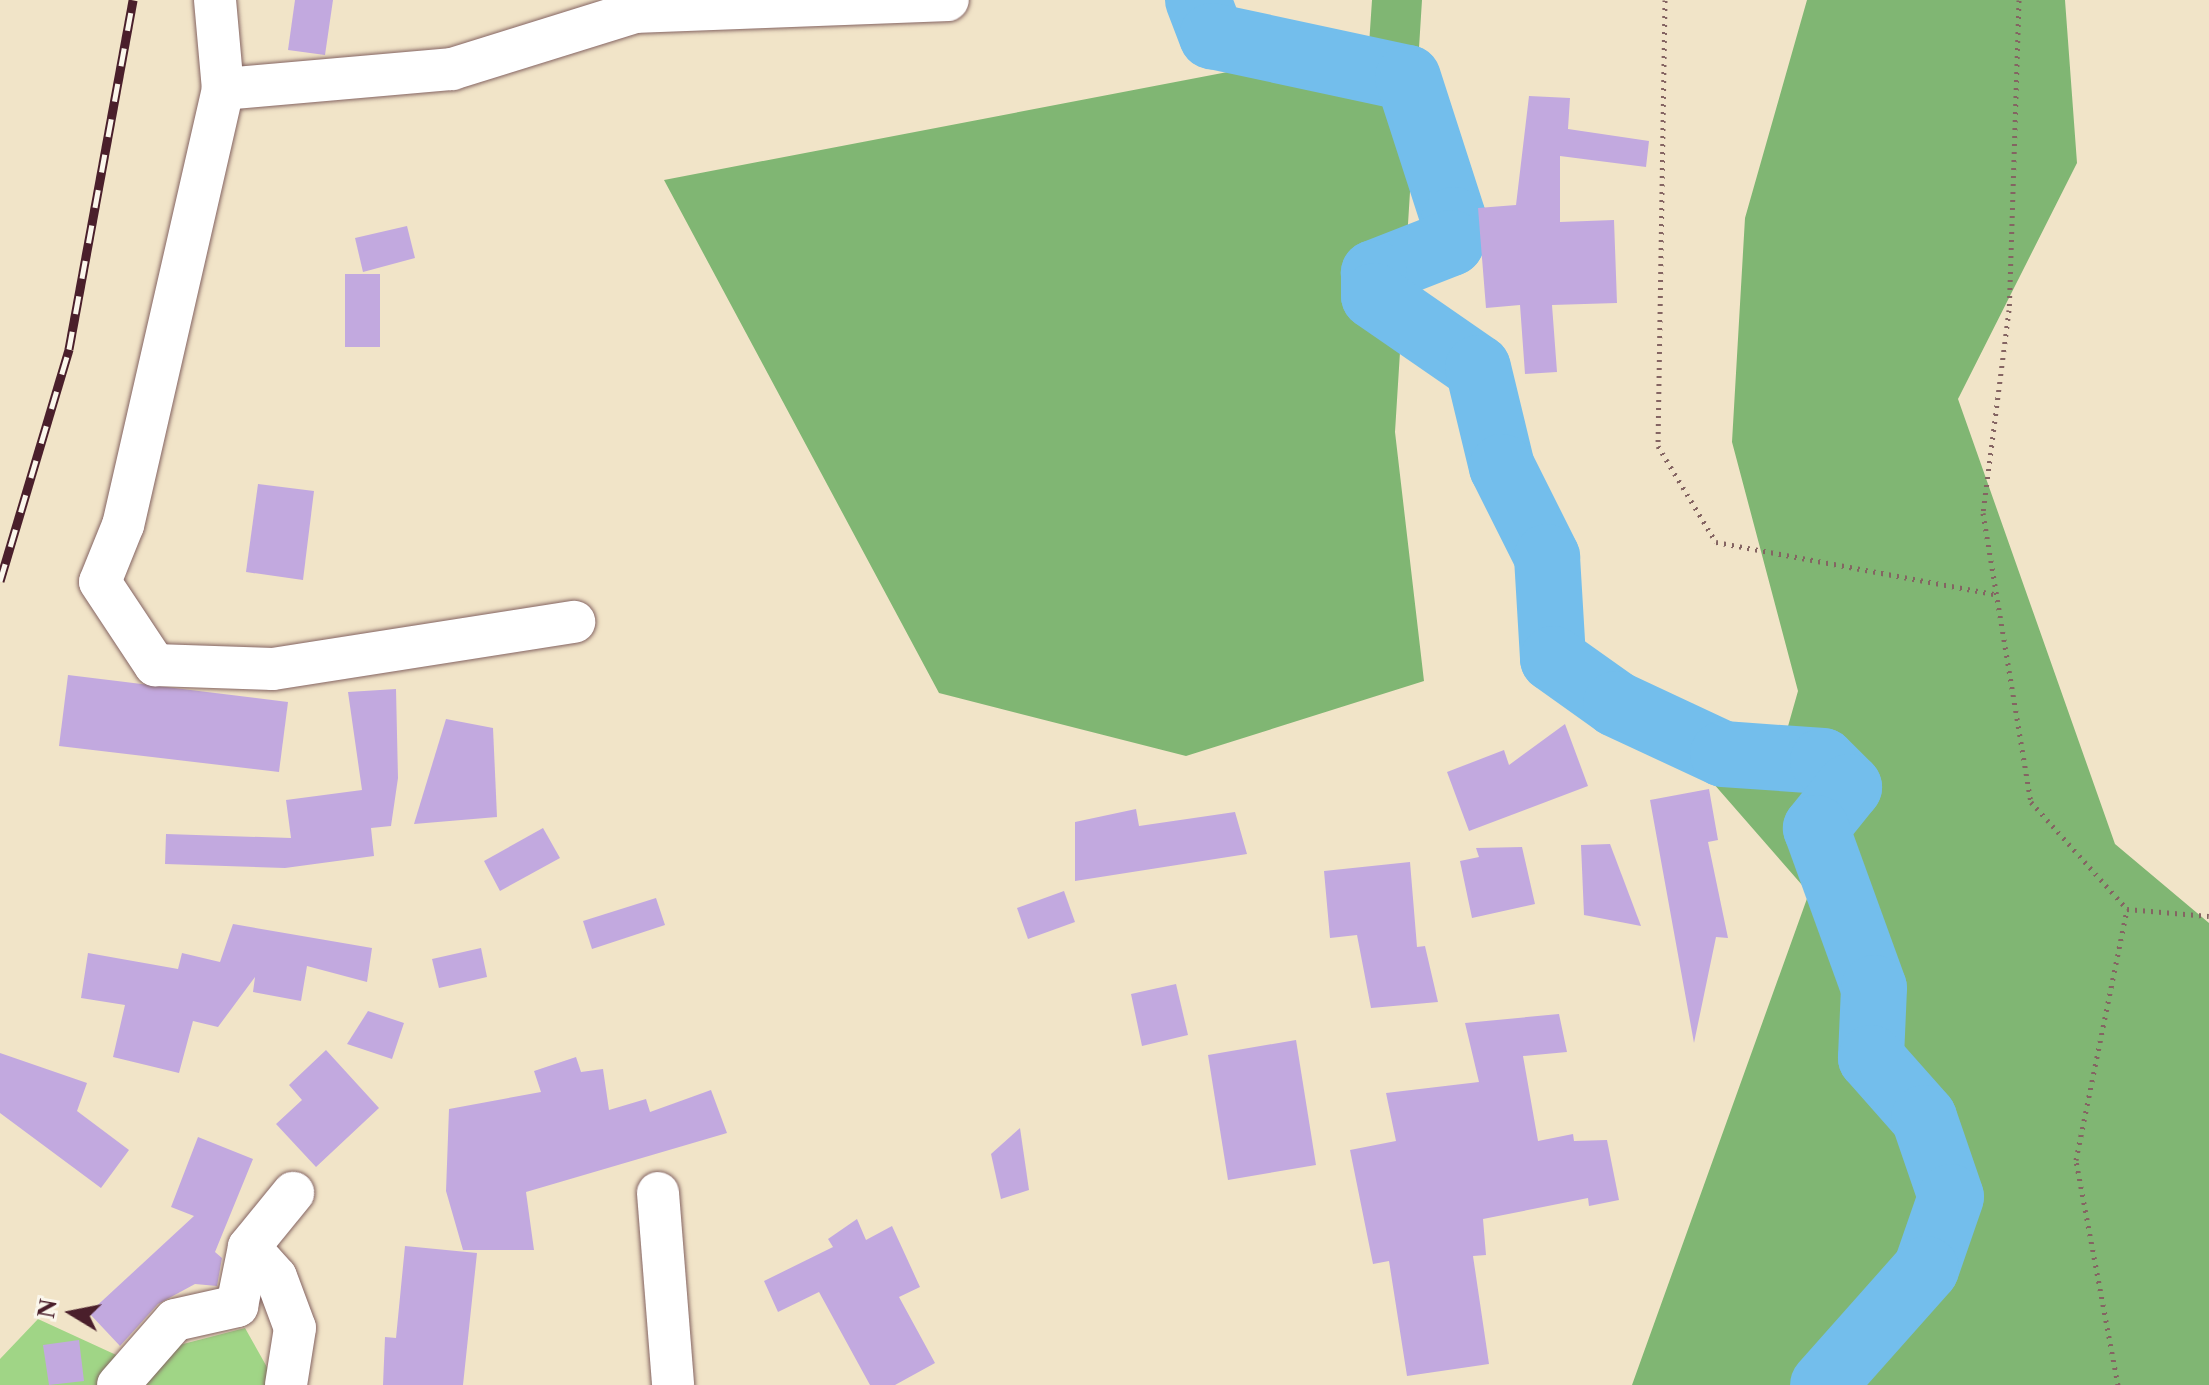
<!DOCTYPE html>
<style>
body{margin:0}
#map{position:relative;width:2209px;height:1385px;overflow:hidden;background:#f1e4c8;font-family:"Libre Caslon Text",serif}
div>[style]{position:absolute}
[style*='--x']{left:calc(var(--x)*1px);top:calc(var(--y)*1px);width:calc(var(--w)*1px);rotate:calc(var(--a)*1deg)}
.green>*{inset:0;background:#a0d586}
.forest>*{inset:0;background:#80b673}
.river>*{height:66px;margin:-33px;padding:0 33px;transform-origin:33px;border-radius:33px;background:#73beec}
.building>*{inset:0;background:#c2a9df}
.path>*{height:5px;margin-top:-2.5px;transform-origin:0;background:repeating-linear-gradient(90deg,#846462 0 2px,transparent 0 8px)}
.roads{filter:drop-shadow(0 0 2px #846462) drop-shadow(0 0 2px #846462)}
.minor>*{height:42px;margin:-21px;padding:0 21px;transform-origin:21px;border-radius:21px;background:#fff}
.rail>*{height:9px;margin-top:-4.5px;transform-origin:0;background:repeating-linear-gradient(90deg,#fbf7ec 0 18px,#4a1f2b 0 36px);box-sizing:border-box;border-block:2px solid #4a1f2b}
span{translate:-50% -50%;white-space:nowrap;text-align:center;line-height:1.15;-webkit-text-stroke:6px #fbf7ec;paint-order:stroke}
.north{position:absolute;left:32px;top:1273px;width:80px;height:80px;-webkit-text-stroke:6px #fbf7ec;paint-order:stroke;rotate:280deg;font-size:22px;font-weight:700;line-height:32px;text-align:center;color:#4a1f2b}
.north::after{content:'';display:block;margin:auto;width:28px;height:36px;background:#4a1f2b;clip-path:polygon(50% 0,100% 100%,50% 72%,0 100%)}
</style>
<div id="map">
<div class="green">
<div style="clip-path:polygon(38px 1319px,125px 1359px,245px 1328px,277px 1385px,0 1385px,0 1359px)"></div>
</div>
<div class="forest">
<div style="clip-path:polygon(1372px 0,1422px 0,1395px 432px,1424px 681px,1186px 756px,939px 693px,664px 180px,1369px 45px)"></div>
<div style="clip-path:polygon(1807px 0,2065px 0,2077px 163px,1958px 399px,2115px 844px,2209px 923px,2209px 1385px,1632px 1385px,1809px 893px,1706px 775px,1779px 758px,1798px 691px,1732px 442px,1745px 218px)"></div>
</div>
<div class="river">
<div style="--x:1198;--y:0;--w:39;--a:69"></div>
<div style="--x:1212;--y:36;--w:200;--a:12.1"></div>
<div style="--x:1408;--y:78;--w:149;--a:72.1"></div>
<div style="--x:1454;--y:220;--w:23;--a:97"></div>
<div style="--x:1451;--y:243;--w:83;--a:158.7"></div>
<div style="--x:1374;--y:273;--w:23;--a:90"></div>
<div style="--x:1374;--y:296;--w:126;--a:34.7"></div>
<div style="--x:1478;--y:368;--w:102;--a:76.4"></div>
<div style="--x:1502;--y:467;--w:101;--a:63.4"></div>
<div style="--x:1547;--y:557;--w:102;--a:86.6"></div>
<div style="--x:1553;--y:659;--w:77;--a:35.5"></div>
<div style="--x:1616;--y:704;--w:118;--a:25"></div>
<div style="--x:1723;--y:754;--w:100;--a:4"></div>
<div style="--x:1823;--y:761;--w:37;--a:45"></div>
<div style="--x:1849;--y:787;--w:53;--a:128.8"></div>
<div style="--x:1816;--y:828;--w:170;--a:70.1"></div>
<div style="--x:1874;--y:988;--w:70;--a:92.5"></div>
<div style="--x:1871;--y:1058;--w:80;--a:48.5"></div>
<div style="--x:1924;--y:1118;--w:83;--a:71.1"></div>
<div style="--x:1951;--y:1197;--w:76;--a:109.1"></div>
<div style="--x:1926;--y:1269;--w:155;--a:131.6"></div>
</div>
<div class="building">
<div style="clip-path:polygon(295px 0,333px 0,325px 55px,288px 50px)"></div>
<div style="clip-path:polygon(1529px 96px,1570px 98px,1568px 129px,1649px 141px,1646px 167px,1560px 156px,1560px 222px,1614px 220px,1617px 303px,1552px 305px,1557px 372px,1525px 374px,1520px 305px,1486px 308px,1478px 208px,1516px 205px)"></div>
<div style="clip-path:polygon(407px 226px,415px 258px,363px 272px,355px 238px)"></div>
<div style="clip-path:polygon(345px 274px,380px 274px,380px 347px,345px 347px)"></div>
<div style="clip-path:polygon(258px 484px,314px 491px,303px 580px,246px 572px)"></div>
<div style="clip-path:polygon(68px 675px,288px 702px,279px 772px,59px 746px)"></div>
<div style="clip-path:polygon(396px 689px,398px 778px,391px 826px,371px 828px,374px 856px,285px 868px,165px 864px,166px 834px,291px 838px,286px 800px,362px 790px,348px 692px)"></div>
<div style="clip-path:polygon(446px 719px,493px 728px,497px 817px,414px 824px)"></div>
<div style="clip-path:polygon(1565px 724px,1588px 786px,1469px 831px,1447px 772px,1504px 750px,1509px 765px)"></div>
<div style="clip-path:polygon(1709px 789px,1718px 840px,1708px 842px,1728px 938px,1716px 937px,1694px 1043px,1650px 800px)"></div>
<div style="clip-path:polygon(1136px 809px,1139px 826px,1235px 812px,1247px 854px,1075px 881px,1075px 822px)"></div>
<div style="clip-path:polygon(543px 828px,560px 858px,500px 891px,484px 861px)"></div>
<div style="clip-path:polygon(1610px 844px,1641px 926px,1584px 915px,1581px 845px)"></div>
<div style="clip-path:polygon(1522px 847px,1535px 904px,1472px 918px,1460px 861px,1479px 857px,1476px 848px)"></div>
<div style="clip-path:polygon(1410px 862px,1417px 947px,1425px 946px,1438px 1002px,1371px 1008px,1357px 935px,1330px 938px,1324px 871px)"></div>
<div style="clip-path:polygon(1064px 891px,1075px 922px,1028px 939px,1017px 908px)"></div>
<div style="clip-path:polygon(656px 898px,665px 925px,592px 949px,583px 921px)"></div>
<div style="clip-path:polygon(233px 924px,372px 948px,367px 982px,307px 966px,301px 1001px,253px 992px,255px 977px,218px 1027px,193px 1021px,179px 1073px,113px 1057px,125px 1005px,81px 998px,88px 953px,178px 969px,182px 953px,220px 962px)"></div>
<div style="clip-path:polygon(481px 948px,487px 977px,439px 988px,432px 959px)"></div>
<div style="clip-path:polygon(1176px 984px,1188px 1035px,1142px 1046px,1131px 994px)"></div>
<div style="clip-path:polygon(368px 1011px,404px 1023px,392px 1059px,347px 1044px)"></div>
<div style="clip-path:polygon(1559px 1014px,1567px 1052px,1523px 1056px,1538px 1141px,1573px 1134px,1574px 1141px,1607px 1140px,1619px 1200px,1589px 1206px,1588px 1198px,1483px 1219px,1486px 1255px,1473px 1256px,1489px 1364px,1407px 1376px,1389px 1261px,1373px 1264px,1350px 1150px,1396px 1141px,1386px 1093px,1479px 1082px,1465px 1023px)"></div>
<div style="clip-path:polygon(1296px 1040px,1316px 1165px,1228px 1180px,1208px 1055px)"></div>
<div style="clip-path:polygon(326px 1050px,379px 1108px,316px 1167px,276px 1124px,302px 1100px,289px 1085px)"></div>
<div style="clip-path:polygon(0 1053px,87px 1083px,77px 1111px,129px 1150px,101px 1188px,0 1113px)"></div>
<div style="clip-path:polygon(576px 1057px,581px 1072px,603px 1069px,609px 1110px,646px 1099px,650px 1112px,711px 1090px,727px 1133px,526px 1192px,534px 1250px,463px 1250px,446px 1191px,449px 1109px,541px 1092px,534px 1071px)"></div>
<div style="clip-path:polygon(1020px 1128px,1029px 1190px,1001px 1199px,991px 1154px)"></div>
<div style="clip-path:polygon(198px 1137px,253px 1159px,215px 1252px,222px 1258px,217px 1286px,195px 1284px,158px 1304px,120px 1346px,89px 1313px,194px 1216px,171px 1207px)"></div>
<div style="clip-path:polygon(857px 1219px,866px 1240px,892px 1226px,920px 1287px,899px 1297px,935px 1363px,895px 1385px,870px 1385px,819px 1292px,778px 1312px,764px 1281px,833px 1247px,828px 1239px)"></div>
<div style="clip-path:polygon(405px 1246px,477px 1253px,463px 1385px,383px 1385px,385px 1337px,396px 1338px)"></div>
<div style="clip-path:polygon(79px 1340px,84px 1381px,49px 1385px,43px 1345px)"></div>
</div>
<div class="path">
<div style="--x:1665;--y:0;--w:446;--a:90.9"></div>
<div style="--x:1658;--y:446;--w:112;--a:58.9"></div>
<div style="--x:1716;--y:542;--w:284;--a:10.6"></div>
<div style="--x:2019;--y:0;--w:310;--a:91.8"></div>
<div style="--x:2009;--y:310;--w:205;--a:97.3"></div>
<div style="--x:1983;--y:513;--w:293;--a:80.6"></div>
<div style="--x:2031;--y:802;--w:144;--a:48.1"></div>
<div style="--x:2127;--y:909;--w:82;--a:4.9"></div>
<div style="--x:2118;--y:1385;--w:229;--a:-100.6"></div>
<div style="--x:2076;--y:1160;--w:256;--a:-78.5"></div>
</div>
<div class="roads">
<div class="minor">
<div style="--x:215;--y:0;--w:89;--a:84.9"></div>
<div style="--x:223;--y:89;--w:447;--a:102.9"></div>
<div style="--x:123;--y:525;--w:61;--a:112"></div>
<div style="--x:100;--y:582;--w:100;--a:56.5"></div>
<div style="--x:155;--y:665;--w:118;--a:1.9"></div>
<div style="--x:273;--y:669;--w:305;--a:-8.9"></div>
<div style="--x:223;--y:89;--w:230;--a:-5"></div>
<div style="--x:452;--y:69;--w:192;--a:-17.3"></div>
<div style="--x:635;--y:12;--w:313;--a:-2.2"></div>
<div style="--x:658;--y:1193;--w:193;--a:85.5"></div>
<div style="--x:249;--y:1247;--w:40;--a:48"></div>
<div style="--x:276;--y:1277;--w:54;--a:69.6"></div>
<div style="--x:295;--y:1328;--w:58;--a:99"></div>
<div style="--x:118;--y:1385;--w:86;--a:-48.8"></div>
<div style="--x:175;--y:1320;--w:64;--a:-12.7"></div>
<div style="--x:237;--y:1306;--w:60;--a:-78.5"></div>
<div style="--x:249;--y:1247;--w:70;--a:-50.8"></div>
</div>
</div>
<div class="rail">
<div style="--x:0;--y:581;--w:242;--a:-73.4"></div>
<div style="--x:69;--y:349;--w:355;--a:-79.6"></div>
</div>
<div class="north">N</div>
</div>
